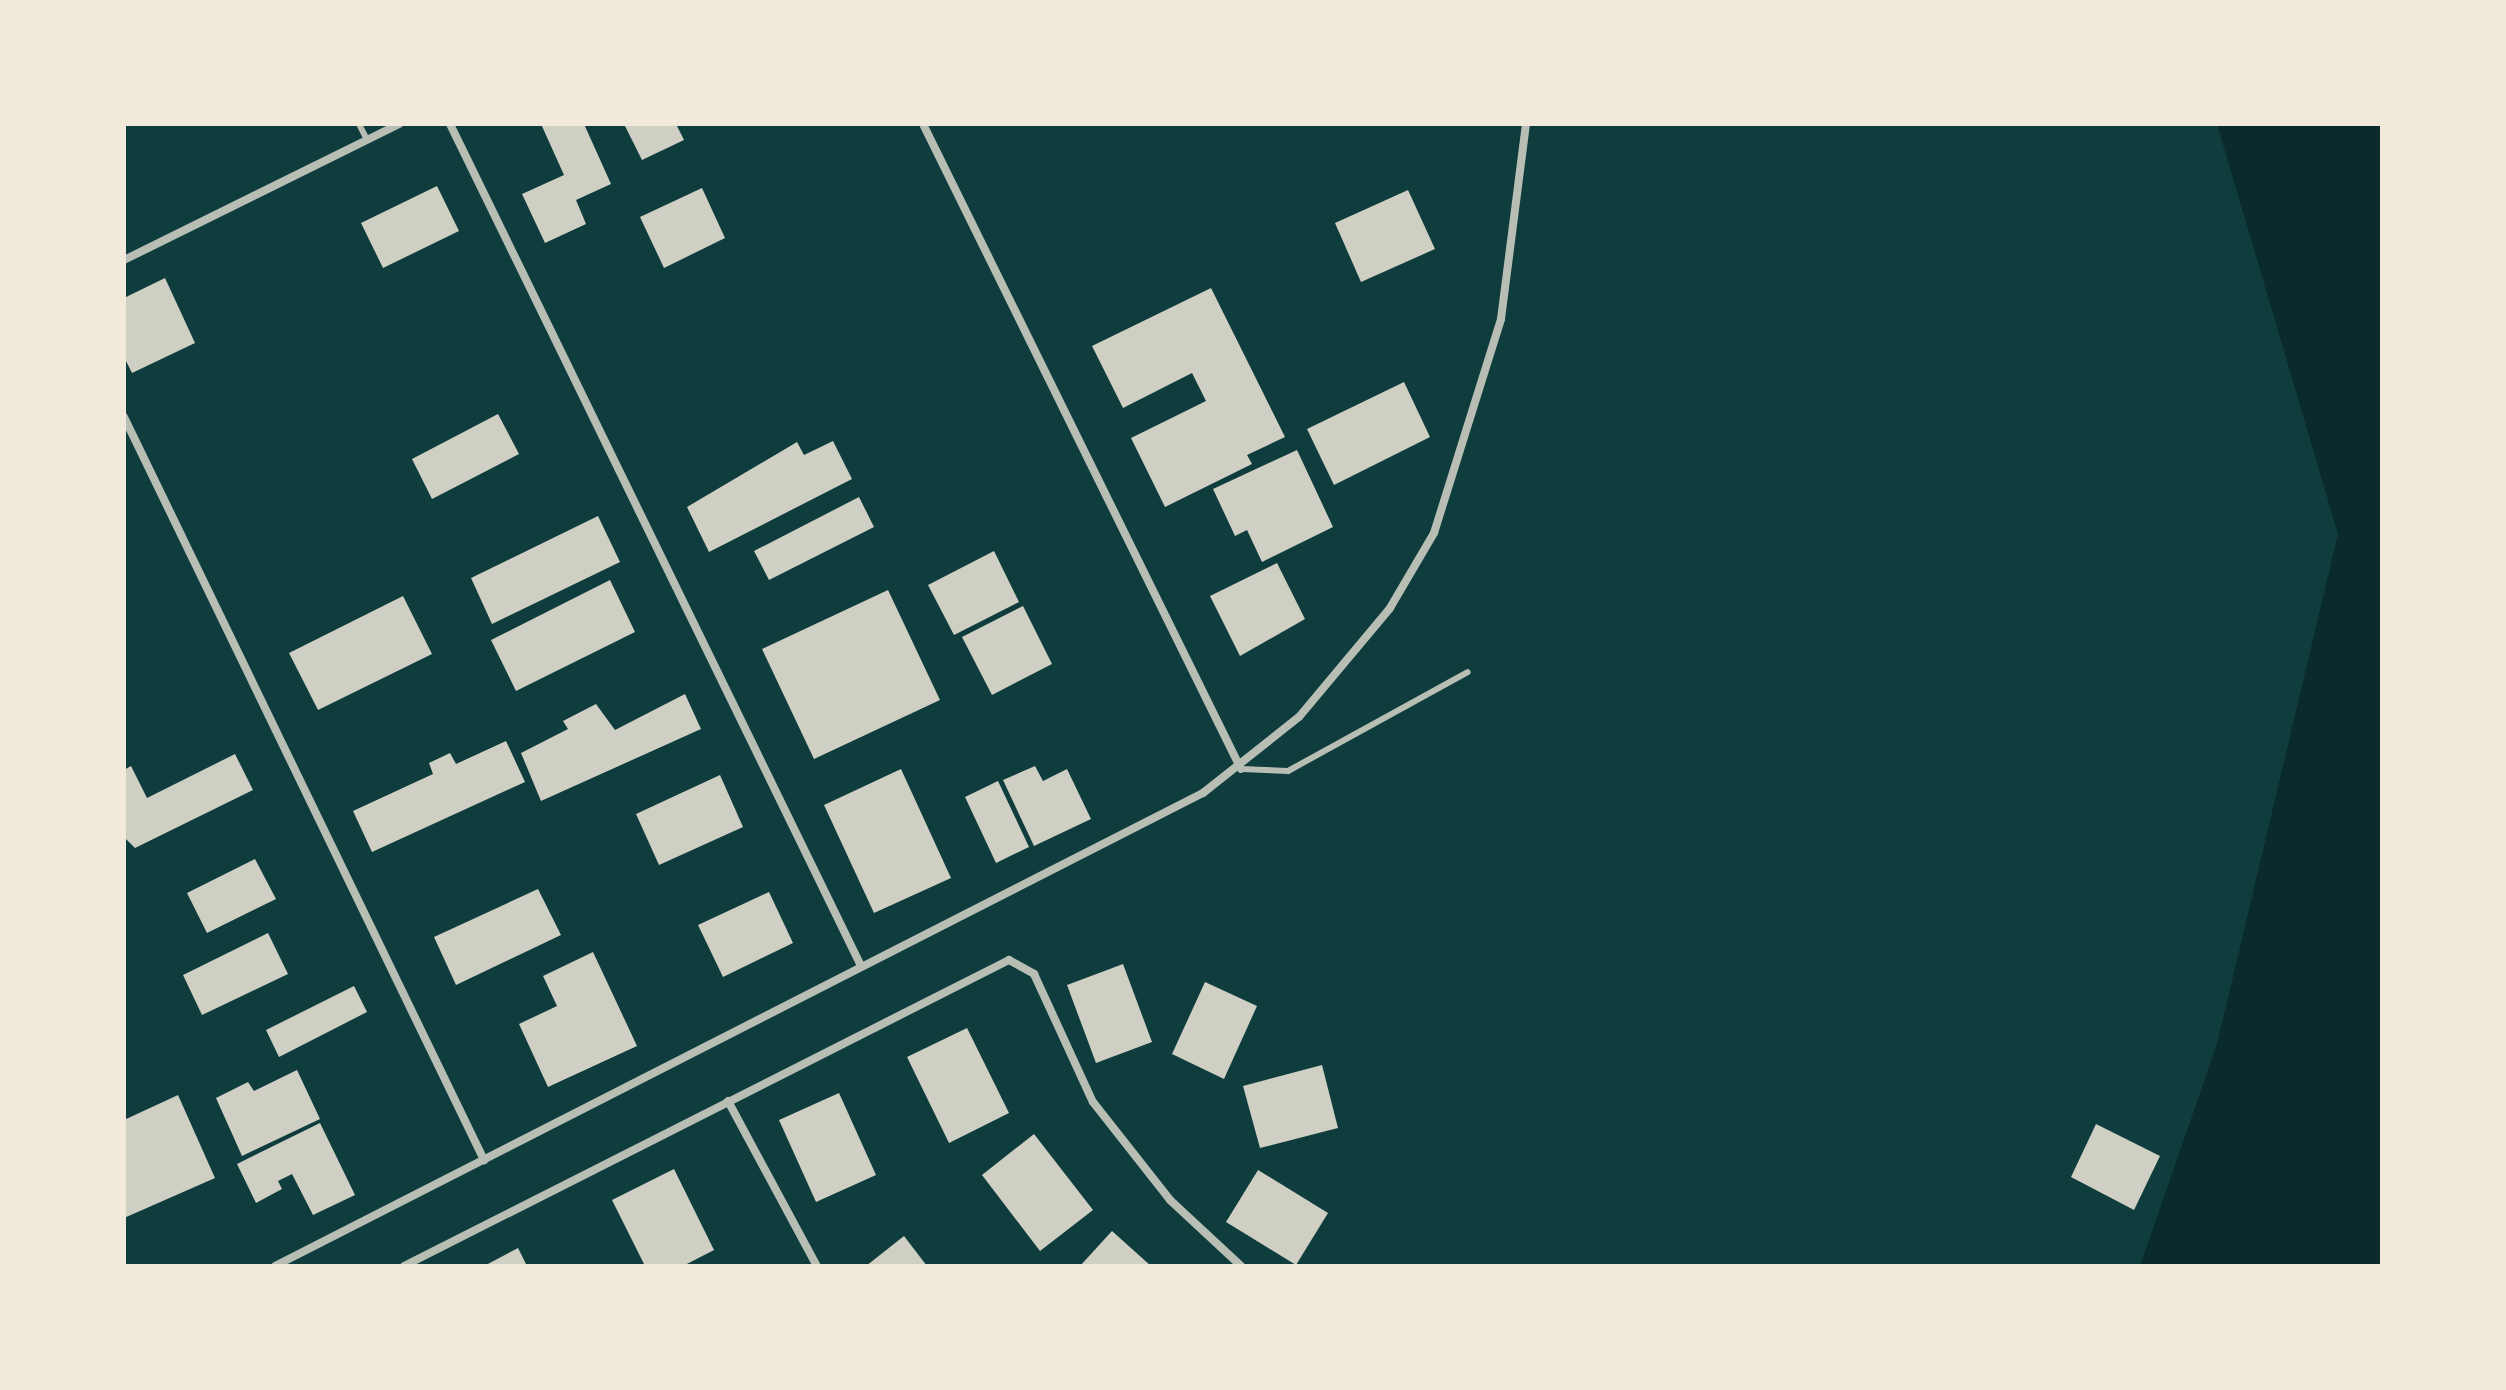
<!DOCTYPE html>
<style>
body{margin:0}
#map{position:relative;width:2506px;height:1390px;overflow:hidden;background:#0f3d3e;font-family:Overpass,sans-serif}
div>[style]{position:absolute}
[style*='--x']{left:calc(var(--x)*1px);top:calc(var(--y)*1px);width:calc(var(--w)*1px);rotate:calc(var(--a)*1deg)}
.water>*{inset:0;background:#0a2a2b}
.building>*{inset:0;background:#cfcfc3}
.service>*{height:6px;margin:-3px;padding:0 3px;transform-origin:3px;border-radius:3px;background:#b8beb3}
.minor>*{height:8px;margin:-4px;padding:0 4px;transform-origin:4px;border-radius:4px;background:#b8beb3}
span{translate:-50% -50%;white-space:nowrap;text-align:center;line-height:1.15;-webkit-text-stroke:8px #f1e9da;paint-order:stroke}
.frame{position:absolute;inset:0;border:126px solid #f1e9da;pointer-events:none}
</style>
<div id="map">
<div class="water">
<div style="clip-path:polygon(2217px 124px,2382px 124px,2382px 1266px,2140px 1266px,2217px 1044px,2338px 534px)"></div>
</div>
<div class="building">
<div style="clip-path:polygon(541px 124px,584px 124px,611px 184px,576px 200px,586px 224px,545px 243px,522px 194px,564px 175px)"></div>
<div style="clip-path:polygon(624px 124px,676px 124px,684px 140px,642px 160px)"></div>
<div style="clip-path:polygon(437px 186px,459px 231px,383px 268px,361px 223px)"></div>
<div style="clip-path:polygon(702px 188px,725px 238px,664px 268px,640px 217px)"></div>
<div style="clip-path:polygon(1408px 190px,1435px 249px,1361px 282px,1335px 223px)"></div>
<div style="clip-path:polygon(165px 278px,195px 343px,132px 373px,124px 357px,124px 298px)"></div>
<div style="clip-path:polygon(1211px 288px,1285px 437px,1247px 455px,1252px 464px,1165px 507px,1131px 438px,1206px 401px,1192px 373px,1123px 408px,1092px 346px)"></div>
<div style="clip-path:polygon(1404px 382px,1430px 437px,1334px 485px,1307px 429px)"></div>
<div style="clip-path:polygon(498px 414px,519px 454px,432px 499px,412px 459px)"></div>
<div style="clip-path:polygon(833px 441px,852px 479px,709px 552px,687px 507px,797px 442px,804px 455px)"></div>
<div style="clip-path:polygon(1297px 450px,1333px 527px,1262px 562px,1247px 530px,1235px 536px,1213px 489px)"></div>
<div style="clip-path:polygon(859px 497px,874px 527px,769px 580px,754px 551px)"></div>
<div style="clip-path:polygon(598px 516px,620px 562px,492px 624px,471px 578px)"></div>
<div style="clip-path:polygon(994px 551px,1019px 602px,954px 635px,928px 585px)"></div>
<div style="clip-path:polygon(1277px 563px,1305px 619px,1240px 656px,1210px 596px)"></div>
<div style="clip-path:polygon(610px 580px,635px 632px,516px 691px,491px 640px)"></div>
<div style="clip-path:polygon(888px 590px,940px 700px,814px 759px,762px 649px)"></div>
<div style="clip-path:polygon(403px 596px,432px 654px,318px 710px,289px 653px)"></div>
<div style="clip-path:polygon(1023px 606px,1052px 664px,992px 695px,962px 637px)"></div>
<div style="clip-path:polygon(685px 694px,701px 729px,541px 801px,521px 753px,568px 729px,563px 721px,596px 704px,615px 730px)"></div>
<div style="clip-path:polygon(506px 741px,525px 782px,372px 852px,353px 811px,433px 774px,429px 763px,450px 753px,456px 764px)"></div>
<div style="clip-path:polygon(235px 754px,253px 790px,135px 848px,124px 837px,124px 770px,131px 766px,147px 798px)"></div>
<div style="clip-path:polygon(1035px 766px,1043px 781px,1067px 769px,1091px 819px,1034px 846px,1003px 780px)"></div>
<div style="clip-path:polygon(901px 769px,951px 878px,874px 913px,824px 805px)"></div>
<div style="clip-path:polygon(720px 775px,743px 827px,659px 865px,636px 814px)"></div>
<div style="clip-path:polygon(998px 781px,1029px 847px,996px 863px,965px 797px)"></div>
<div style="clip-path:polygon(255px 859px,276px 899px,207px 933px,187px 893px)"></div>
<div style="clip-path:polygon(538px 889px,561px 935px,456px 985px,434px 937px)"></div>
<div style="clip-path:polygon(769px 892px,793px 943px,723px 977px,698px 925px)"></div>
<div style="clip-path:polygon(268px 933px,288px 974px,202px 1015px,183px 975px)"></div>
<div style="clip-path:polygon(593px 952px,637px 1046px,548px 1087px,519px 1024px,557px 1006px,543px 976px)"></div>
<div style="clip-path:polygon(1123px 964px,1152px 1042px,1096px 1063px,1067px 985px)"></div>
<div style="clip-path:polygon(1205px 982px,1257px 1006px,1224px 1079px,1172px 1054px)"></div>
<div style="clip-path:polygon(354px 986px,367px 1012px,279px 1057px,266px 1030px)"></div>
<div style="clip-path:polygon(967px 1028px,1009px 1113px,949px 1143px,907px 1057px)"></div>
<div style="clip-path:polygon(1322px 1065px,1338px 1128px,1260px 1148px,1243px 1086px)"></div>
<div style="clip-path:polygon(297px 1070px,320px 1119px,242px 1156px,216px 1098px,248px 1082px,254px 1091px)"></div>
<div style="clip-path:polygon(839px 1093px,876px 1175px,816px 1202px,779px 1120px)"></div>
<div style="clip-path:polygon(178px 1095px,215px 1178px,124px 1218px,124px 1120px)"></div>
<div style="clip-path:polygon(320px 1123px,355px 1195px,313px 1215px,292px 1174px,278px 1181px,282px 1189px,256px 1203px,237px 1164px)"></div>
<div style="clip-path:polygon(2096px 1124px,2160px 1156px,2134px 1210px,2071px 1177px)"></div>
<div style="clip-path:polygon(1034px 1134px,1093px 1210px,1040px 1251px,982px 1175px)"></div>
<div style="clip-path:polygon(674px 1169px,714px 1250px,683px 1266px,645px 1266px,612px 1200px)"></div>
<div style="clip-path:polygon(1258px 1170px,1328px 1213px,1296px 1265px,1226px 1222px)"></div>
<div style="clip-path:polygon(1112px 1231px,1151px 1266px,1080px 1266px)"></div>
<div style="clip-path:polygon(904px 1236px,927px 1266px,866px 1266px)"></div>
<div style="clip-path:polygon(518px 1248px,527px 1266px,484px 1266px)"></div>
</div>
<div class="service">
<div style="--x:359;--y:124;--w:18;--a:63"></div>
<div style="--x:1241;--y:769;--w:47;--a:2.4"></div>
<div style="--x:1288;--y:771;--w:205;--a:-28.8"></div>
</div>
<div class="minor">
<div style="--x:450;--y:124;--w:937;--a:63.98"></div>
<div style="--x:923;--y:124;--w:719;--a:63.76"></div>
<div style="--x:124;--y:260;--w:307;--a:-26.3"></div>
<div style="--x:124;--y:417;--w:826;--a:64.15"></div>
<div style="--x:728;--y:1101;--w:187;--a:61.7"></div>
<div style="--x:275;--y:1266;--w:1042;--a:-27.01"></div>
<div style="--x:1203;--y:793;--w:122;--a:-38.4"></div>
<div style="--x:1299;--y:717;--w:142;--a:-50.1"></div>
<div style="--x:1390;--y:608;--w:87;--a:-59.6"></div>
<div style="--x:1434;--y:533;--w:224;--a:-72.6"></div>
<div style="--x:1501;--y:319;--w:197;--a:-82.7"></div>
<div style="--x:404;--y:1266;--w:678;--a:-26.83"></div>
<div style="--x:1009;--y:960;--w:29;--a:29"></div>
<div style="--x:1034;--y:974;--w:141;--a:65.3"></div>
<div style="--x:1093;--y:1102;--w:125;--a:51.8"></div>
<div style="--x:1170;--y:1200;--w:97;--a:42.9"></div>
</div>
<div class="frame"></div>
</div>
